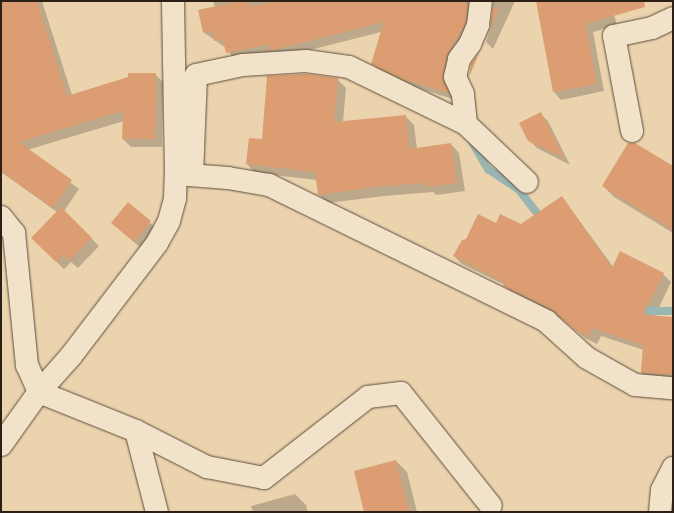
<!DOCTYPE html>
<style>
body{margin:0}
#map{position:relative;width:674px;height:513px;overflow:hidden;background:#ebd3ae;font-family:"Libre Caslon Text",serif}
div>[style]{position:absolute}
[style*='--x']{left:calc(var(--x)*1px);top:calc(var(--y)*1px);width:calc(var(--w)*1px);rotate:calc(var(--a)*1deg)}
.shadow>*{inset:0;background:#0003}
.stream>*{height:8px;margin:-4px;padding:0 4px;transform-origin:4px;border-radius:4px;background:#9ab6b2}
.building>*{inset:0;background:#db9d71}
.roads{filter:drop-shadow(0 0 1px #5c4d3c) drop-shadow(0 0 1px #5c4d3c)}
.minor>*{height:22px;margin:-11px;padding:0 11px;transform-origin:11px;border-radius:11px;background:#f2e2ca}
span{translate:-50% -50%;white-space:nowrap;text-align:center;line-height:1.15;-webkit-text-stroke:3.5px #f2e2ca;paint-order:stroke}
.frame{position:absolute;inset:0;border:2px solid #2c2016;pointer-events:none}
</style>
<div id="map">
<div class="shadow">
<div style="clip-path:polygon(1px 1px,42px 1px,72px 95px,155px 74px,163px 82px,162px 147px,131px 147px,123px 139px,124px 121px,27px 150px,79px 189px,64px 211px,99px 246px,78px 268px,71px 262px,64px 269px,32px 238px,57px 212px,1px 172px)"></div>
<div style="clip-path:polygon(213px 1px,481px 1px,456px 100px,411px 86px,380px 72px,372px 63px,381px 32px,278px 58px,235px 60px,226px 48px,203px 32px,199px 10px,215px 7px)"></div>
<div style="clip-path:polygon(493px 1px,515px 1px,493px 49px,486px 42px,491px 27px)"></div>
<div style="clip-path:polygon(537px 1px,610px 1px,617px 25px,593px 32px,604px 91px,561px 100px,554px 92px)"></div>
<div style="clip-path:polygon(337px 79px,346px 88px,343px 122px,405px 116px,414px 125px,417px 149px,451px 144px,459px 153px,465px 191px,436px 195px,433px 192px,384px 196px,328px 203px,319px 194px,317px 180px,255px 173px,247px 164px,263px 141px)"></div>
<div style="clip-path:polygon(540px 114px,548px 121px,570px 165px,537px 148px,529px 140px)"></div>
<div style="clip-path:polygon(673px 168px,673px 233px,614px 197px,603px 186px)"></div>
<div style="clip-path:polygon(562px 197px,614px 268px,663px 274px,671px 282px,655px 316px,673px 318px,673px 384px,651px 381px,642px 373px,644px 350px,601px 336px,597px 344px,585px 338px,561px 318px,513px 294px,505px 285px,462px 264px,454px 256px,466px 240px,496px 225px,521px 225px)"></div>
<div style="clip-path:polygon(128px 203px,158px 230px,142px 249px,112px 223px)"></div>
<div style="clip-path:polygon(396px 461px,407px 472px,417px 512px,365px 512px)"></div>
<div style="clip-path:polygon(295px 494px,306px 505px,308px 512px,253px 512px,251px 506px)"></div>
</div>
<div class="stream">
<div style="--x:471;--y:140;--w:34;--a:60"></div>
<div style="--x:488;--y:169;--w:37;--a:34"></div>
<div style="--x:519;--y:190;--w:39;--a:52"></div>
<div style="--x:635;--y:306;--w:20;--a:15"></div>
<div style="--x:654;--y:311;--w:19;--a:0"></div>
</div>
<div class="building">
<div style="clip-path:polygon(1px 1px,37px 1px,67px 96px,128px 77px,128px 73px,156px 73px,155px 139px,122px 139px,123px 111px,19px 142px,72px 180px,53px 208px,1px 171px)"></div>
<div style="clip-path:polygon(240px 1px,247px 1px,250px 7px,279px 1px,454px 1px,468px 4px,466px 22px,447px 56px,443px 74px,449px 93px,402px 79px,371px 64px,384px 22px,269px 51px,269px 44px,226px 53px,223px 39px,214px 41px,212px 31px,203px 32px,198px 10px)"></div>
<div style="clip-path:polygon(536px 1px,644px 1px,645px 7px,585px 24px,597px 84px,553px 92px)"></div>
<div style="clip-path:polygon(493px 8px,499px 9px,484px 42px,490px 27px)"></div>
<div style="clip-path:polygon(480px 51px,469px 77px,471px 64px)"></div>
<div style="clip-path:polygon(306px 74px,338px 78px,334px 122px,406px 115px,409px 149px,451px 143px,457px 183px,426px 187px,426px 183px,374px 187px,318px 195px,315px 172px,246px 164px,249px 138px,262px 139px,267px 76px)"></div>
<div style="clip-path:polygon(541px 112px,564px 158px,528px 141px,519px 123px)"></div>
<div style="clip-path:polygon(628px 143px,635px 143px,673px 166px,673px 230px,602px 186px)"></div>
<div style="clip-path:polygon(562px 196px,612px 268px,620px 251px,664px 273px,643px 315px,673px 317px,673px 375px,641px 373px,643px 345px,592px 328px,588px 336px,575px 330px,552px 310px,503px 286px,505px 283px,453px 256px,462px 240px,466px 239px,478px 214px,496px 223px,500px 214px,521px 224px)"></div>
<div style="clip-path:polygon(128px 202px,151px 221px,134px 242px,111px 223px)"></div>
<div style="clip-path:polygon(61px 207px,92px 238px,69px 261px,63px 255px,56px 262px,31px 238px)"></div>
<div style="clip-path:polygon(396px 460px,409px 512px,364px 512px,354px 471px)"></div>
</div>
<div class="roads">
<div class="minor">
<div style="--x:466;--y:124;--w:30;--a:-96"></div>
<div style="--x:463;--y:94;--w:19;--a:-115"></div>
<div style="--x:455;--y:77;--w:18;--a:-77"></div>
<div style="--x:459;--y:59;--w:19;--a:-54"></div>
<div style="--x:470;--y:44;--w:21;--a:-67"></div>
<div style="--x:478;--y:25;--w:24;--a:-83"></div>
<div style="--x:632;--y:131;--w:97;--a:-100.7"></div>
<div style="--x:614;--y:36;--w:39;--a:-12"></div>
<div style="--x:652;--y:28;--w:23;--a:-25"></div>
<div style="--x:176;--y:174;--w:52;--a:4.4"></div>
<div style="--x:228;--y:178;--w:42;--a:9.7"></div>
<div style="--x:269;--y:185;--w:309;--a:26.1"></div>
<div style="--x:546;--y:321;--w:55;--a:42.1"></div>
<div style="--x:587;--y:358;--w:55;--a:29.4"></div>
<div style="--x:635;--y:385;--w:38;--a:5"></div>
<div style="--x:192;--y:175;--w:100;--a:-87.7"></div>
<div style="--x:196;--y:75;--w:48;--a:-12"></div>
<div style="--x:243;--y:65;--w:63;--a:-3.6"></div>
<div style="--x:306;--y:61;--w:43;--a:7.9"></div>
<div style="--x:349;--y:67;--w:130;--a:26"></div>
<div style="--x:466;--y:124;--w:84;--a:43.6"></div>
<div style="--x:1;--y:217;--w:21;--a:51"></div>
<div style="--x:14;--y:233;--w:133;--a:84.4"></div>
<div style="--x:27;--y:365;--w:30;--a:66"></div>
<div style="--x:39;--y:392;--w:105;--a:21.9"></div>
<div style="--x:136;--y:431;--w:80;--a:26.9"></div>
<div style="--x:207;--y:467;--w:58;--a:10.9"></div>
<div style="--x:264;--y:478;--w:132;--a:-37.9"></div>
<div style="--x:368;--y:397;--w:33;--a:-7"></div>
<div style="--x:401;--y:393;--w:144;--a:51.5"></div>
<div style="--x:136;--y:431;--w:84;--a:75.5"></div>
<div style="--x:1;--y:445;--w:65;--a:-54.4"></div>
<div style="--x:39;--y:392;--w:48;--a:-48.4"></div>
<div style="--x:71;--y:356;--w:142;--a:-52.7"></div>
<div style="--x:157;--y:243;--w:25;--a:-61"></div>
<div style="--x:169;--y:221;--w:24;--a:-75"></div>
<div style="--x:175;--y:198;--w:24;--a:-88"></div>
<div style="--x:176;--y:174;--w:173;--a:-91"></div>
<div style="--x:660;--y:512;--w:22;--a:-85"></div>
<div style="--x:662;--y:490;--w:25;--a:-63"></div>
</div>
</div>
<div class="frame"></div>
</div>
